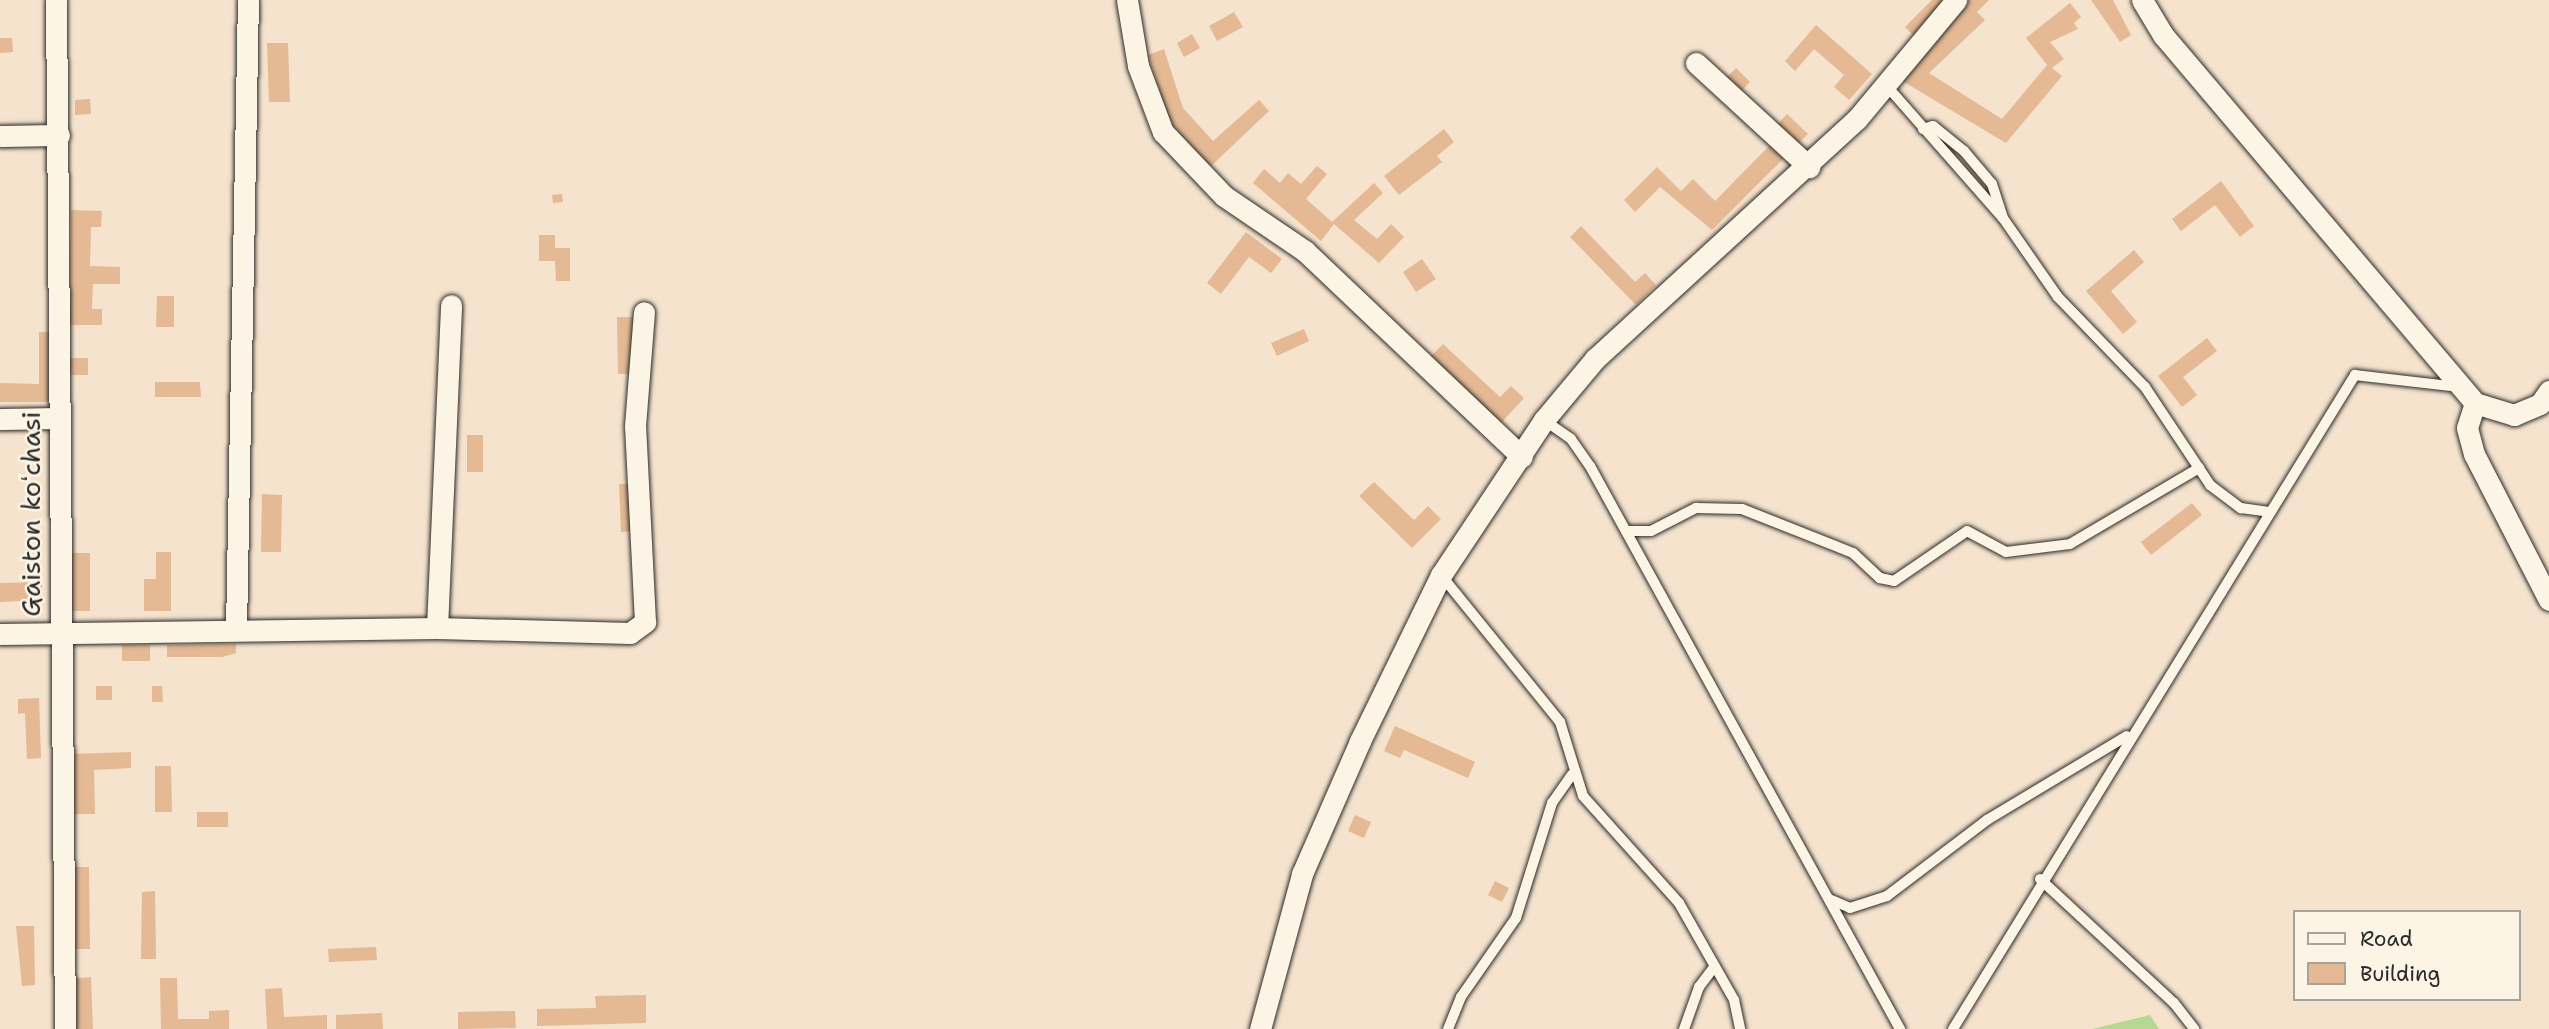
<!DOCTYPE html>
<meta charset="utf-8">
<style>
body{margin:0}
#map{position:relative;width:2549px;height:1029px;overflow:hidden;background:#f5e3cd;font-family:"Shantell Sans",sans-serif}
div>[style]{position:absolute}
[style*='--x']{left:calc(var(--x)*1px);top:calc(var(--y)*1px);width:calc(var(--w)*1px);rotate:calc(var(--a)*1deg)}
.green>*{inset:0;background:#b5d892}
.building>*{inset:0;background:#e4b994}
.roads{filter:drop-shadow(0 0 2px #2b2b2b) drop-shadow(0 0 2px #2b2b2b)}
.lane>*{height:10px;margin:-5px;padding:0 5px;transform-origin:5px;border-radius:5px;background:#fcf5e5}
.street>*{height:21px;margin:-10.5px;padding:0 10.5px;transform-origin:10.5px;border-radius:10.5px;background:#fcf5e5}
span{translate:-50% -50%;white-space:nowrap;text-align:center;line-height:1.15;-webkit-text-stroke:5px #fcf5e5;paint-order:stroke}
.street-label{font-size:26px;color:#2b2b2b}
.legend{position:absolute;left:2293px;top:910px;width:228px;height:91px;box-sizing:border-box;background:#fcf5e5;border:2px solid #a8a49b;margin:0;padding:9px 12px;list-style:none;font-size:21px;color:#2b2b2b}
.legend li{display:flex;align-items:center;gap:14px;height:35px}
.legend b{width:35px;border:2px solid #a8a49b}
</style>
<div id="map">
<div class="green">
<div style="clip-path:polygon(2150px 1015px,2159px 1029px,2092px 1029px)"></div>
</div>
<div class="building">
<div style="clip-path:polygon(1932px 0,1950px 0,1914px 36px,1905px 27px)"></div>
<div style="clip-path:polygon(1967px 0,1989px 0,1977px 12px,1985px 20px,1929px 73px,2002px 119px,2047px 65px,2026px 38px,2070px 3px,2081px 17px,2074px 23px,2078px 29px,2050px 42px,2064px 59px,2052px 68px,2062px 76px,2006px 143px,1899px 79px)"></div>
<div style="clip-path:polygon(2091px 0,2113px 0,2131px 35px,2120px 42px)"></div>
<div style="clip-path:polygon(1234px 12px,1243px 27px,1217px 41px,1209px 26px)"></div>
<div style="clip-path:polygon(1816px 25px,1872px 74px,1849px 100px,1834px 87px,1844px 75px,1814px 49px,1795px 71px,1785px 61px)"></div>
<div style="clip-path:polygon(1192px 34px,1200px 48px,1184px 57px,1177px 43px)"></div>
<div style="clip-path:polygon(0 38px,12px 38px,13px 52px,0 53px)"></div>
<div style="clip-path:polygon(267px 43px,288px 43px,290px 102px,269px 102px)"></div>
<div style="clip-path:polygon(1164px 49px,1183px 108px,1213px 141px,1259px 100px,1269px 111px,1210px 167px,1169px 121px,1148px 55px)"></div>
<div style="clip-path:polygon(1736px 68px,1750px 82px,1737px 95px,1723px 81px)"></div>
<div style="clip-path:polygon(90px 99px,91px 114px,75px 115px,75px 100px)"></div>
<div style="clip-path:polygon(1787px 114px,1808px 134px,1793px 149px,1773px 129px)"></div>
<div style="clip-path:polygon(1444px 129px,1454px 142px,1437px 156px,1442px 162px,1399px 195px,1384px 176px)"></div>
<div style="clip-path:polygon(1772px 143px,1786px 156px,1712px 230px,1660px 187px,1635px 212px,1624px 200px,1657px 167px,1681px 191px,1693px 179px,1715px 201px)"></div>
<div style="clip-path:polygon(1317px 166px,1327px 174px,1306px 199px,1332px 222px,1374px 183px,1383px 193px,1354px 220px,1377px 239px,1391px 224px,1404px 237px,1379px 263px,1334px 224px,1321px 241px,1253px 183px,1264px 169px,1280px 183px,1288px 173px,1301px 184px)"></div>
<div style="clip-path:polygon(2221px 181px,2254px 226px,2240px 237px,2215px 205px,2181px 231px,2172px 219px)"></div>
<div style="clip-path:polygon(562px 194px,563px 202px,553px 203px,552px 195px)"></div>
<div style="clip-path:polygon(71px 210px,102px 211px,101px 227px,91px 227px,90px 266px,120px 267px,120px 284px,93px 284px,92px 309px,102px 309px,102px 325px,70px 325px)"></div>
<div style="clip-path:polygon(1581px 226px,1635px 282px,1645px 273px,1656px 285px,1636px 305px,1570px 237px)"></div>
<div style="clip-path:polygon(1246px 232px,1282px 259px,1271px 273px,1249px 257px,1221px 294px,1207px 283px)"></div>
<div style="clip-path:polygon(539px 235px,555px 235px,555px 248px,570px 248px,570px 281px,556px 281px,555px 261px,539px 261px)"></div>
<div style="clip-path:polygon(2134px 250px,2144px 262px,2111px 291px,2137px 322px,2123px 334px,2086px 291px)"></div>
<div style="clip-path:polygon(1422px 259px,1436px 279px,1416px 292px,1403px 272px)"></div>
<div style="clip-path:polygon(157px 296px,174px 296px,174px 327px,156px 327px)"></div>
<div style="clip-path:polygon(617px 317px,635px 317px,638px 374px,618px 374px)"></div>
<div style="clip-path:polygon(1304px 329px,1309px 341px,1277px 356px,1271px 343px)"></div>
<div style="clip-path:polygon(39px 332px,57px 332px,56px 402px,0 402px,0 383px,39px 384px)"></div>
<div style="clip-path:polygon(2207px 338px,2217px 351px,2183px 377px,2197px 395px,2182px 407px,2158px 376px)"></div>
<div style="clip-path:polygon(1443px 344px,1500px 397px,1511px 386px,1524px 398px,1501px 423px,1430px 357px)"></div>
<div style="clip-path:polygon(70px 358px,88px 358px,88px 375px,70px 375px)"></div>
<div style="clip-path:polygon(155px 382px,200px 382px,201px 397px,155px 397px)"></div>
<div style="clip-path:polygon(467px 435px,483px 435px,483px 472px,467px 472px)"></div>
<div style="clip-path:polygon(1374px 482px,1414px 520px,1428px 506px,1441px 519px,1412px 548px,1359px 496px)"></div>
<div style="clip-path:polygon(619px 484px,635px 484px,637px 531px,621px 532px)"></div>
<div style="clip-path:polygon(262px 494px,282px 495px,281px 552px,261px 552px)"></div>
<div style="clip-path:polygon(2192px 503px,2202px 515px,2151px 555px,2141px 542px)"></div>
<div style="clip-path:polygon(156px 552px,171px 552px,171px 611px,144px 611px,144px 579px,156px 579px)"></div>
<div style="clip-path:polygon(71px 553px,90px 553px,90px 611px,71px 611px)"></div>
<div style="clip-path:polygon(42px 582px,42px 600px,0 602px,0 583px)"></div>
<div style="clip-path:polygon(236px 644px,236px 653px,222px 657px,167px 657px,167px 645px)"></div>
<div style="clip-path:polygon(122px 645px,150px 645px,150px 661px,122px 661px)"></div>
<div style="clip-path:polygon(96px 686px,112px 686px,112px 700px,96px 700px)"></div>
<div style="clip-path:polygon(152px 686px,162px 686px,163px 702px,152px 702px)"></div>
<div style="clip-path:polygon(39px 698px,41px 758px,27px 759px,25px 713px,18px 714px,18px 699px)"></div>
<div style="clip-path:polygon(1395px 726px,1475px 762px,1468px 778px,1404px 750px,1400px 758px,1384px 751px)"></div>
<div style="clip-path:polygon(131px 752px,131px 768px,94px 770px,95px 814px,72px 814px,71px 754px)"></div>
<div style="clip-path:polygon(155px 766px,171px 766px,172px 812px,155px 812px)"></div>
<div style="clip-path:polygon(197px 812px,228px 812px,228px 827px,197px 827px)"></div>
<div style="clip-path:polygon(1355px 815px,1371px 822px,1364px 838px,1348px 831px)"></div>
<div style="clip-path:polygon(67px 867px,89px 867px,90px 949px,68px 949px)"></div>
<div style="clip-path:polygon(1495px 881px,1509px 888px,1502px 902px,1488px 895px)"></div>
<div style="clip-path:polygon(155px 891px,156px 959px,141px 959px,142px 892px)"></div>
<div style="clip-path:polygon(16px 926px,34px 926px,35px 985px,22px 986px)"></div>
<div style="clip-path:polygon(376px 947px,377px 960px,329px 962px,328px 949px)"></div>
<div style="clip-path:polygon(91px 977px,93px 1029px,73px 1029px,70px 979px)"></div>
<div style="clip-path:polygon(160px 978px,177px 978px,178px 1019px,209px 1019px,209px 1011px,229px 1010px,229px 1029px,161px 1029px)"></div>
<div style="clip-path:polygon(282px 988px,284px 1017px,327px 1015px,327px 1029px,267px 1029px,265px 989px)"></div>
<div style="clip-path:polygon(646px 995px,646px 1023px,537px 1026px,537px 1009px,596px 1008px,595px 996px)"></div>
<div style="clip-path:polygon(515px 1011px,516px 1028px,458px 1029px,458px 1012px)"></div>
<div style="clip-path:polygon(382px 1013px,383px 1029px,336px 1029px,336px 1015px)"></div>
</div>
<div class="roads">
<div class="lane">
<div style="--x:1886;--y:85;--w:177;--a:48.7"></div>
<div style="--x:2003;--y:218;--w:96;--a:55.2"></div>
<div style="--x:2058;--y:297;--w:125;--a:46"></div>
<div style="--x:2145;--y:387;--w:118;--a:56.4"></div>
<div style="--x:2210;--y:485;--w:39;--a:37"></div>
<div style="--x:2241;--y:508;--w:28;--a:8"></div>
<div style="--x:1923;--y:129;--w:10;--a:-17"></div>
<div style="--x:1933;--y:126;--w:40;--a:39"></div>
<div style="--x:1964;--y:151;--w:43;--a:49.7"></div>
<div style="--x:1992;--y:184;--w:36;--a:72"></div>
<div style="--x:1544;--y:420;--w:33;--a:35"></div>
<div style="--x:1571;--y:439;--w:33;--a:55"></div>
<div style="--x:1590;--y:466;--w:643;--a:61.16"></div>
<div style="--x:1627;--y:531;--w:24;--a:0"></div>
<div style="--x:1651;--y:531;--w:51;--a:-27.1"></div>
<div style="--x:1696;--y:508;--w:46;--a:1.2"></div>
<div style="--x:1742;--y:509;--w:119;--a:21.6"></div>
<div style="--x:1853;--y:553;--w:37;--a:43"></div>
<div style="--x:1880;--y:578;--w:14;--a:12"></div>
<div style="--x:1894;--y:581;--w:88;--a:-34.4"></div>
<div style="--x:1967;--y:531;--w:44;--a:28.3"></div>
<div style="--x:2006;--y:552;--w:64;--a:-7.1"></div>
<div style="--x:2070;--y:544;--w:150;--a:-30.5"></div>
<div style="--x:1441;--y:575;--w:189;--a:51"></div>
<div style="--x:1560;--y:722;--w:77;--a:72.7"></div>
<div style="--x:1583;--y:796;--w:144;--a:48.1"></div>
<div style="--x:1679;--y:903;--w:112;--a:60.4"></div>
<div style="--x:1734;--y:1000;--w:30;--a:78"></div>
<div style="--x:2040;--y:879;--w:183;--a:42.8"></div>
<div style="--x:2174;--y:1003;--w:33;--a:52"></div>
<div style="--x:1829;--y:899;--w:23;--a:23"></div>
<div style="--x:1850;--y:908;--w:39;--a:-18"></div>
<div style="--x:1887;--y:896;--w:126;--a:-37.2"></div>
<div style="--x:1987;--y:820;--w:163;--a:-31"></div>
<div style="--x:1448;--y:1029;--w:35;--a:-68"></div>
<div style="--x:1461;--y:997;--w:96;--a:-55.2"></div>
<div style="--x:1516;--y:918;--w:121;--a:-72.6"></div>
<div style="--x:1552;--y:803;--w:35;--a:-55"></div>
<div style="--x:1684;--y:1029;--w:45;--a:-70.3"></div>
<div style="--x:1699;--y:987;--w:26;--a:-53"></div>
<div style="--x:1953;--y:1029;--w:768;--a:-58.42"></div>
<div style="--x:2355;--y:375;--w:105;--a:6.6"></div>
</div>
<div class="street">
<div style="--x:56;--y:0;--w:1029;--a:89.5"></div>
<div style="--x:1127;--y:0;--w:67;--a:80.5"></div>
<div style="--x:1138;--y:66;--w:71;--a:69.3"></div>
<div style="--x:1163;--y:132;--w:88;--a:46.4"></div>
<div style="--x:1224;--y:196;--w:98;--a:34.2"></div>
<div style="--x:1305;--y:251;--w:299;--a:43.5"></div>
<div style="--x:2142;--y:0;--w:41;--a:59"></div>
<div style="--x:2163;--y:35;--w:482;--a:49.7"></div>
<div style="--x:2475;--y:403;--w:41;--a:17.1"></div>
<div style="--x:2514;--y:415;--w:28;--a:-23"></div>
<div style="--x:2540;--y:404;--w:16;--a:-55"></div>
<div style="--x:1696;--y:63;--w:154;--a:42.6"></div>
<div style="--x:0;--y:136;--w:59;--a:-1"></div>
<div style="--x:2475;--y:403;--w:26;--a:108"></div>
<div style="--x:2467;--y:428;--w:27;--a:75"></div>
<div style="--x:2474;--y:454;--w:164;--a:62.8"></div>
<div style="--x:0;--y:419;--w:60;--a:-1"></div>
<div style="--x:437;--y:628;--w:323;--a:-87.5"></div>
<div style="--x:236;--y:629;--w:629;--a:-88.91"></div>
<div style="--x:0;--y:634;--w:437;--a:-0.8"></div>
<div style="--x:437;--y:628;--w:193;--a:1.5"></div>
<div style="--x:630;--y:633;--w:19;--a:-36"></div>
<div style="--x:645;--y:622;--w:196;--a:-92.9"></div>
<div style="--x:635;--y:426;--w:114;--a:-85.5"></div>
<div style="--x:1260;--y:1029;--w:161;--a:-74.8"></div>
<div style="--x:1302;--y:874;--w:145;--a:-66.4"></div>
<div style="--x:1360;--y:741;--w:185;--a:-64"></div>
<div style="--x:1441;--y:575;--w:186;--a:-56.4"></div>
<div style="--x:1544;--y:420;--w:80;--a:-50.1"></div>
<div style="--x:1595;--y:359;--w:355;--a:-42.5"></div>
<div style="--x:1857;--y:119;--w:155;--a:-50.2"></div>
</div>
</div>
<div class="street-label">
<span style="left:31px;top:514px;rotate:-90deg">Gaiston koʻchasi</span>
</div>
<ul class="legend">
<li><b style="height:9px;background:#fcf5e5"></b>Road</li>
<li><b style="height:19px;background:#e4b994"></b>Building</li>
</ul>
</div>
